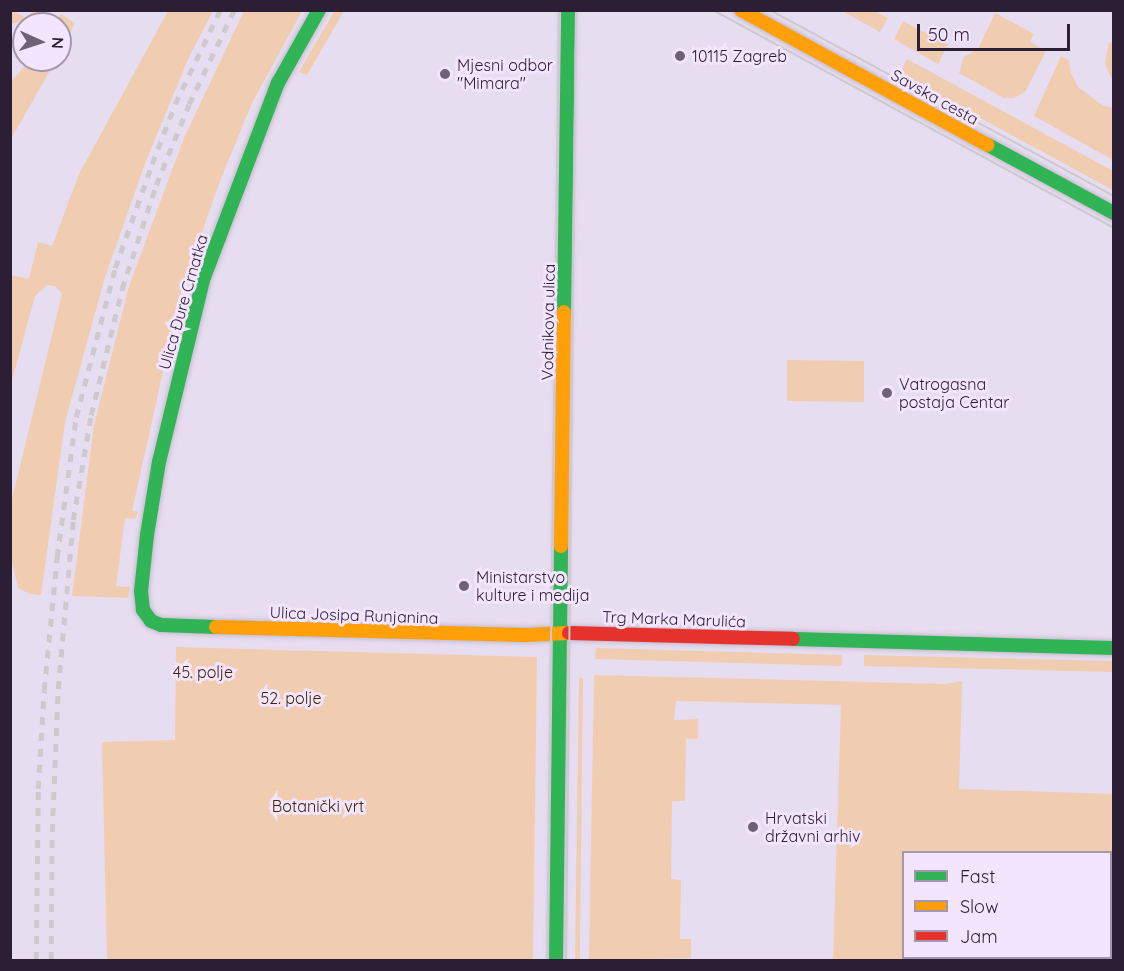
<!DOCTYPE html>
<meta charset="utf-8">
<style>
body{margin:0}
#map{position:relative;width:1124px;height:971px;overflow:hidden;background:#e7ddf0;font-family:Quicksand,sans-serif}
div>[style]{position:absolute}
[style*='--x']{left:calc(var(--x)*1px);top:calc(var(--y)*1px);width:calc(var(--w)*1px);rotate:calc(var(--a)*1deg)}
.green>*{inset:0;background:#f0ccb1}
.roads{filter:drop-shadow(0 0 2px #c5bbce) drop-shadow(0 0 2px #c5bbce)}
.fast>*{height:14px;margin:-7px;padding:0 7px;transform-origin:7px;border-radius:7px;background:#30b455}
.slow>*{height:14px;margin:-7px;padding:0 7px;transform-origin:7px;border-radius:7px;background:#ff9f0a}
.jam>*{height:14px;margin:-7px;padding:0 7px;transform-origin:7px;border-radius:7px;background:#e5322d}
.tram>*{height:1.5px;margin:-0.75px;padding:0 0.75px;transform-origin:0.75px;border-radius:0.75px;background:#cdc9cf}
.rail>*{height:4.5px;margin-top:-2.25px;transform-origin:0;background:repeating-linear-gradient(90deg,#cdc9cf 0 8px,transparent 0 16px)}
.dots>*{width:16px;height:16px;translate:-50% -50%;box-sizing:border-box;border:3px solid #f2e5fd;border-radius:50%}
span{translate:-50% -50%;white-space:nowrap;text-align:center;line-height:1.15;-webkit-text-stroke:6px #f2e5fd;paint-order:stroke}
.poi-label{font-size:16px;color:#2c1f35}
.left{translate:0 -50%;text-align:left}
.street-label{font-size:16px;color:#2c1f35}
.park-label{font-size:16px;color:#3f2502}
.frame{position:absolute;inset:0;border:12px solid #2c1f35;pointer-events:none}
.legend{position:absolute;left:902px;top:851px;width:210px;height:108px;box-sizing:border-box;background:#f2e5fd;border:2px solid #a396ad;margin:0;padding:8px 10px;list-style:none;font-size:18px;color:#2c1f35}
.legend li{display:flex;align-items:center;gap:12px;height:30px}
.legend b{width:30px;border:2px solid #a396ad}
.north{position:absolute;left:12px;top:12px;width:60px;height:60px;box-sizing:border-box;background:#f2e5fd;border:2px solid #a396ad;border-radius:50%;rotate:93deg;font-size:16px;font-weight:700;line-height:24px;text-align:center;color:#2c1f35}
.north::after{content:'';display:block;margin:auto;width:21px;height:27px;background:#6d6276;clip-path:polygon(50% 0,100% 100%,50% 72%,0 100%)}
.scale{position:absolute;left:917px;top:24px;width:153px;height:27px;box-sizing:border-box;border:3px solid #2c1f35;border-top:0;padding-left:8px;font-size:18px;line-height:21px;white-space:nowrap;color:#2c1f35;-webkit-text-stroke:4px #f2e5fd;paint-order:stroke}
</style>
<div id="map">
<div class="green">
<div style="clip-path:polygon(11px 10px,26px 18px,33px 11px,41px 11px,32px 22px,11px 23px)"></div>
<div style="clip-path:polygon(335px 10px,344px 11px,307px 75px,299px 72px)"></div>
<div style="clip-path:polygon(168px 11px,213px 11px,189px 57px,146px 161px,105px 277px,65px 422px,41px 595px,30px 594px,18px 588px,11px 558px,11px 503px,62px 294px,55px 286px,47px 285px,35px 296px,11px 384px,11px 275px,29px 279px,38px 242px,52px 246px,79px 174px)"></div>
<div style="clip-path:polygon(244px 11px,302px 11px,252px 103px,220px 181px,180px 295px,132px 511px,138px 512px,135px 519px,125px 518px,116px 586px,130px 587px,128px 598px,72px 596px,94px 425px,129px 286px,184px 138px)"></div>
<div style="clip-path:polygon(842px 11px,874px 11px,888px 18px,880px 32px)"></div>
<div style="clip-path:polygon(995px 13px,1034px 34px,1030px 42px,1046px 51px,1025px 92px,1014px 98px,1004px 98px,959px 73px,964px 57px,978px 49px)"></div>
<div style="clip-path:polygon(61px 14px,75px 23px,60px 52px,60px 24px,55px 24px)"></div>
<div style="clip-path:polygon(903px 21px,948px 45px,938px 64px,894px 39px)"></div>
<div style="clip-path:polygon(1109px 42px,1113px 44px,1113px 82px,1105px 63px)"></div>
<div style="clip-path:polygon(1061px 56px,1069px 60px,1071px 73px,1078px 87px,1102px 105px,1113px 108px,1113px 160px,1034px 116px)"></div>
<div style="clip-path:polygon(907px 59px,1113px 171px,1113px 190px,899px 74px)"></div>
<div style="clip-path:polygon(30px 60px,56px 60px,11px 139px,11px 82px)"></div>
<div style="clip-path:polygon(787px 360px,864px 361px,864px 402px,787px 401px)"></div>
<div style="clip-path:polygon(176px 647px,537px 657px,533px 960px,107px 960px,102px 742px,175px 740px)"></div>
<div style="clip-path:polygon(596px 648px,842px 655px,842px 666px,595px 659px)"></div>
<div style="clip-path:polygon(864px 655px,1113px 661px,1113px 672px,864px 666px)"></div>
<div style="clip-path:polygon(594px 675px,945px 684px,962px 681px,959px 789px,1113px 794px,1113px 896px,1111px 896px,1110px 852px,904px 852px,904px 958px,955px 958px,955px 960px,833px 960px,841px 705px,676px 701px,674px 720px,698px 719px,698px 739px,686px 739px,685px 801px,672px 801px,671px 879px,681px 880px,680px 939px,691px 939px,691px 958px,589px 960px)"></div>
<div style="clip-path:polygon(579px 677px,583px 679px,580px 936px,580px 960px,575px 960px)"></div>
</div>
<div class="roads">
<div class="fast">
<div style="--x:988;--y:145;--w:143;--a:28.4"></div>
<div style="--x:564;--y:312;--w:302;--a:-89.2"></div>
<div style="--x:216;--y:627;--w:55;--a:-177.9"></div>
<div style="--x:161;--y:625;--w:11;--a:-158"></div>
<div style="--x:151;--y:621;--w:14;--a:-126"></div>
<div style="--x:143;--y:610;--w:19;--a:-96"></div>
<div style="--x:141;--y:591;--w:56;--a:-83.9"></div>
<div style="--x:147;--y:535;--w:74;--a:-80.7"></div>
<div style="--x:159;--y:462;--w:187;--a:-76.4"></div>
<div style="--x:203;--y:280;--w:211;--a:-69.2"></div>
<div style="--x:278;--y:83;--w:84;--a:-60.7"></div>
<div style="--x:793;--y:639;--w:321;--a:1.6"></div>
<div style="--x:556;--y:960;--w:414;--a:-89.3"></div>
</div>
<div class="slow">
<div style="--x:741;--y:10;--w:281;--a:28.7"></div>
<div style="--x:561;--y:546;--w:234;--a:-89.3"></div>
<div style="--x:216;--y:627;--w:309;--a:1.5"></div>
<div style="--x:525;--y:635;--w:44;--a:-2.6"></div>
</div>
<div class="jam">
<div style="--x:569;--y:633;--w:224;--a:1.5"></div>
</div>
</div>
<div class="tram">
<div style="--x:713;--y:10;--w:456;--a:28.5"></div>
<div style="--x:770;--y:10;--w:391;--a:28.4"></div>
<div style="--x:547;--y:960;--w:950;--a:-89.28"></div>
<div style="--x:566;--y:960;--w:950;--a:-89.4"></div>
</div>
<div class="rail">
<div style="--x:36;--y:960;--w:171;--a:-89.3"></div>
<div style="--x:38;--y:789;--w:99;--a:-86.5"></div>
<div style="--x:44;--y:690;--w:134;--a:-84.4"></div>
<div style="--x:57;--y:557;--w:141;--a:-82.3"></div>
<div style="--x:76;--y:417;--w:154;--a:-75.3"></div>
<div style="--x:115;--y:268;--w:110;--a:-70.4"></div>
<div style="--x:152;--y:164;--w:64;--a:-69"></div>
<div style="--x:175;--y:104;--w:104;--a:-64.4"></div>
<div style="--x:51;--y:960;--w:128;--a:-89.6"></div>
<div style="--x:52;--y:832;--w:143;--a:-87.6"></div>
<div style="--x:58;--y:689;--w:170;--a:-84.9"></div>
<div style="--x:73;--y:520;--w:107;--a:-80.3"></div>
<div style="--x:91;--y:415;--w:130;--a:-76.2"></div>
<div style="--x:122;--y:289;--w:109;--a:-71.9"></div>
<div style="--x:156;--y:185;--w:87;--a:-67.8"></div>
<div style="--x:189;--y:104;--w:104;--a:-64.4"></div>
</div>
<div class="dots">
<div style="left:680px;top:56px;background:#6d6276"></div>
<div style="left:445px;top:74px;background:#6d6276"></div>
<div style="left:887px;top:393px;background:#6d6276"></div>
<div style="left:464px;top:586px;background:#6d6276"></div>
<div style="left:753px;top:827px;background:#6d6276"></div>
</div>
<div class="poi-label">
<span class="left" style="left:692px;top:56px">10115 Zagreb</span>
<span class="left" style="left:457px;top:74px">Mjesni odbor<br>"Mimara"</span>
<span class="left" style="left:899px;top:393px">Vatrogasna<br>postaja Centar</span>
<span class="left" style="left:476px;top:586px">Ministarstvo<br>kulture i medija</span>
<span class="left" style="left:765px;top:827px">Hrvatski<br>državni arhiv</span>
</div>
<div class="street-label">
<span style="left:935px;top:97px;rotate:29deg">Savska cesta</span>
<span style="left:183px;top:302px;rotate:-74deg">Ulica Đure Crnatka</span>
<span style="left:548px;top:322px;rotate:-89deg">Vodnikova ulica</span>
<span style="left:354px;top:615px;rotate:2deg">Ulica Josipa Runjanina</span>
<span style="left:674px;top:619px;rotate:2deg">Trg Marka Marulića</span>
</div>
<div class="park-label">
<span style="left:203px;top:672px">45. polje</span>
<span style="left:291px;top:698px">52. polje</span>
<span style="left:318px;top:806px">Botanički vrt</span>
</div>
<div class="frame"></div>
<ul class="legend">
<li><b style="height:8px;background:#30b455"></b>Fast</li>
<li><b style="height:8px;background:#ff9f0a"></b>Slow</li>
<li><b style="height:8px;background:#e5322d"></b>Jam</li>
</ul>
<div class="north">N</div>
<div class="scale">50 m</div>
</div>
